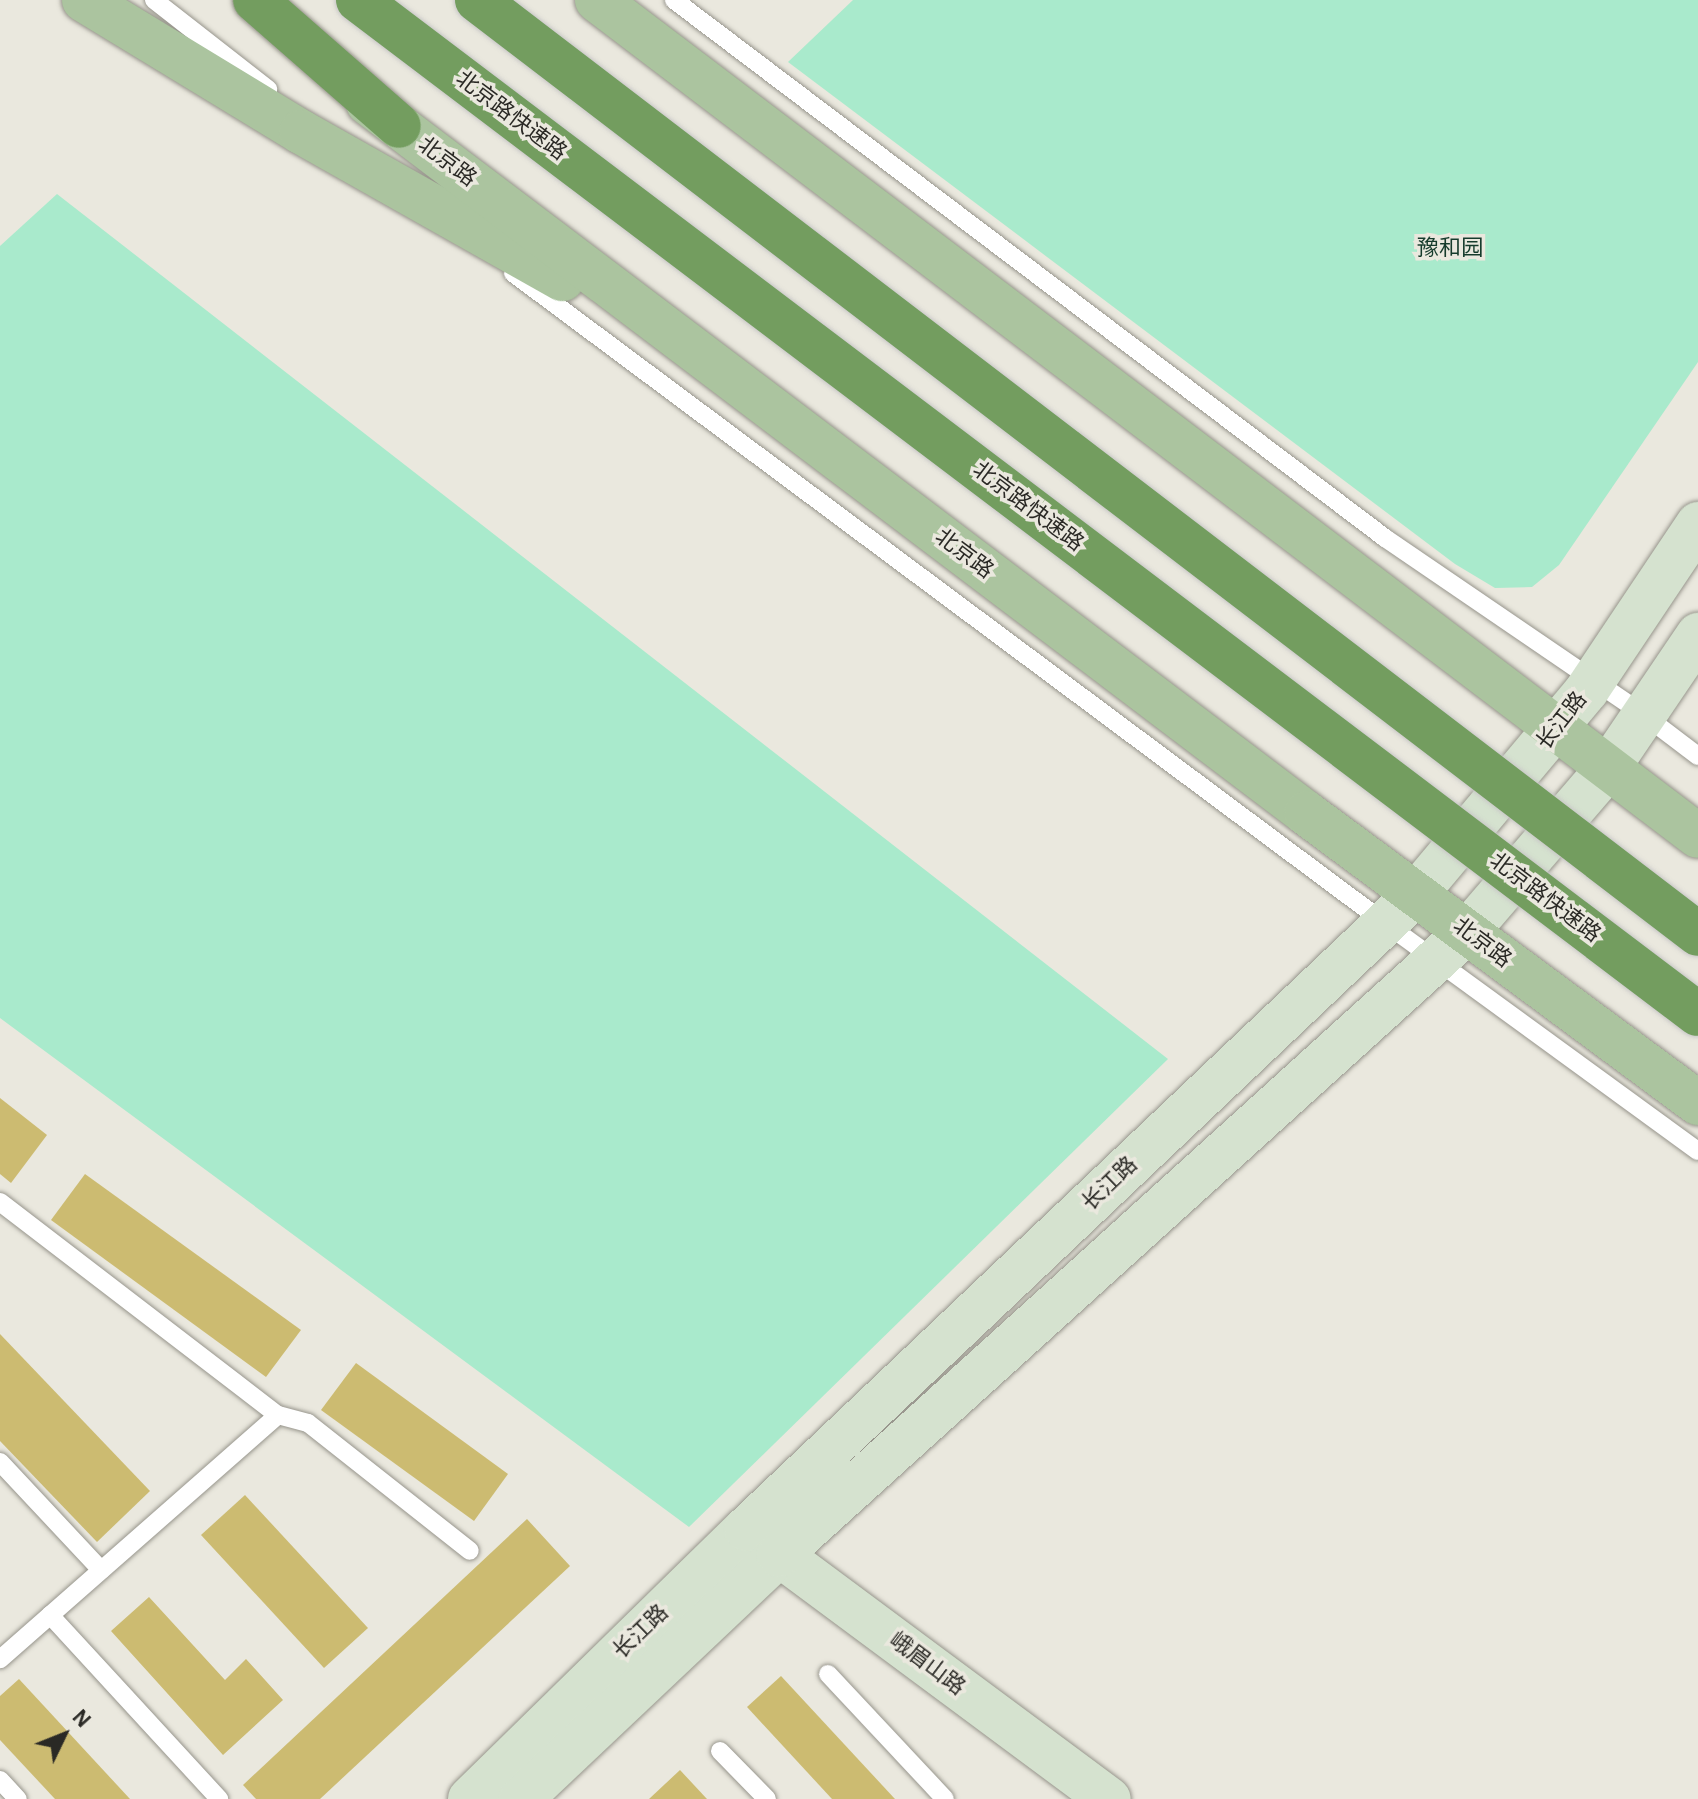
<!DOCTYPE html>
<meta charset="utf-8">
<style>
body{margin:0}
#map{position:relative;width:1698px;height:1799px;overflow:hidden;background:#eae8de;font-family:"Alegreya Sans","Noto Sans SC",sans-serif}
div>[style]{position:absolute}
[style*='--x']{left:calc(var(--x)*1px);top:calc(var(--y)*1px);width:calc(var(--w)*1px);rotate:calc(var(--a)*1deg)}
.green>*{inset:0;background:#a9eacc}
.building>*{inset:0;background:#ccbb71}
.roads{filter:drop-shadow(0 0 2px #97958c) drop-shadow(0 0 2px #97958c)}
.lane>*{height:18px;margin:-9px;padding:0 9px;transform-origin:9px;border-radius:9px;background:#fff}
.secondary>*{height:44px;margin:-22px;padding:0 22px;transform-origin:22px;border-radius:22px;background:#d5e2cf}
.primary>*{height:44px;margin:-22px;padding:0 22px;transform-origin:22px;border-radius:22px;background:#abc49f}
.highway>*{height:44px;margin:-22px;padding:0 22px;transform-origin:22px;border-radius:22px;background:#739d5f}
.bridges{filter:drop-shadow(0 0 2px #c8c7c6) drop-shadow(0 0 2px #c8c7c6)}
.highway-bridge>*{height:44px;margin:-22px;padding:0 22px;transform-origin:22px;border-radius:22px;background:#739d5f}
span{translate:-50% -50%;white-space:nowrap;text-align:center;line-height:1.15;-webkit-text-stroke:7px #eae8de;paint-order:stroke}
.street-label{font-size:22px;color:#2a2925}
.park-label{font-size:22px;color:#163b2c}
.north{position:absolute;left:24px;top:1695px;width:80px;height:80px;-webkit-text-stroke:6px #eae8de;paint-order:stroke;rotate:47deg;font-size:22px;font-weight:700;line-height:32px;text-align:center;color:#2a2925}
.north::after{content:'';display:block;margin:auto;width:28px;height:36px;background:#2a2925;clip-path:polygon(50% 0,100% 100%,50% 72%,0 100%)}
</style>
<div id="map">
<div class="green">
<div style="clip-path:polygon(853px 0,1698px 0,1698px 362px,1559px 565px,1532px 587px,1495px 588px,1455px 564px,788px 62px)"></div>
<div style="clip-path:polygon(57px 194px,1168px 1059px,689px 1527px,0 1018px,0 246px)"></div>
</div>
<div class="building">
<div style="clip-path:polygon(0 1098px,47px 1135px,11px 1183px,0 1174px)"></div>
<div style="clip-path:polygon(85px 1174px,301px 1330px,266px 1377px,51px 1220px)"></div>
<div style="clip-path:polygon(0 1334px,150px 1491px,97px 1542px,0 1441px)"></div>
<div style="clip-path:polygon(356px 1363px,508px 1474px,474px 1521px,321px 1410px)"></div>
<div style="clip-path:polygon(245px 1495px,368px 1628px,324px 1668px,201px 1535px)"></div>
<div style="clip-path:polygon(527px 1519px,570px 1566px,320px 1799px,256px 1799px,243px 1785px)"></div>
<div style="clip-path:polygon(149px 1597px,225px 1680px,246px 1659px,283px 1700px,223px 1755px,111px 1631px)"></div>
<div style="clip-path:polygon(781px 1676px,895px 1799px,832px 1799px,747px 1707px)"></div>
<div style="clip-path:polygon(19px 1679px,130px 1799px,55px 1799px,0 1740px,0 1696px)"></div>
<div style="clip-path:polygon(680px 1770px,707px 1799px,649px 1799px)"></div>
</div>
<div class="roads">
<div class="lane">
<div style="--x:154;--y:0;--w:145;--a:38"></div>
<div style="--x:674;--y:0;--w:892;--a:37.11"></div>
<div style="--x:1385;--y:538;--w:314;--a:34.3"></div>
<div style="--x:1644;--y:715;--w:68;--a:37.2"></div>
<div style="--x:513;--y:273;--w:1088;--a:36.7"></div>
<div style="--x:1385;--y:923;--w:387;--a:36.1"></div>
<div style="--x:0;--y:1202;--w:350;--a:37.5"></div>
<div style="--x:278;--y:1415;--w:370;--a:138.7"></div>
<div style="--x:278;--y:1415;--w:31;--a:15"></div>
<div style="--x:308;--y:1423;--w:206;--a:38.3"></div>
<div style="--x:0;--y:1462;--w:148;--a:46.9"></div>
<div style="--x:50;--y:1615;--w:250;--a:47.4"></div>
<div style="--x:828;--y:1674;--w:171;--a:46.9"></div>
<div style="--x:720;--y:1751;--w:67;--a:45.6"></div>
<div style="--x:0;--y:1780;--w:26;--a:47"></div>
</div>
<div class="secondary">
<div style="--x:757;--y:1538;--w:438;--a:36.6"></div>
<div style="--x:470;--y:1799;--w:386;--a:-44.4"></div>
<div style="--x:746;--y:1529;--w:923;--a:-43.46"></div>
<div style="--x:1416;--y:894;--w:266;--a:-50"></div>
<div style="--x:1587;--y:690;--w:200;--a:-56.2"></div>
<div style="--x:521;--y:1799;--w:355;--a:-43.4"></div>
<div style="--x:779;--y:1555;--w:928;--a:-42.16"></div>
<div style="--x:1467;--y:932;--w:216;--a:-49.3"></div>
<div style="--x:1608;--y:768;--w:161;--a:-55.9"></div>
</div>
<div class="primary">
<div style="--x:84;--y:0;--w:254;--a:31.3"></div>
<div style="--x:301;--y:132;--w:300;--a:29.4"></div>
<div style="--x:597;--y:0;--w:1382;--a:37.21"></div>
<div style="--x:368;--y:103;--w:1176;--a:37.12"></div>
<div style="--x:1306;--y:813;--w:488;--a:36.5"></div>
</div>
<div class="highway">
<div style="--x:255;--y:0;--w:191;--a:41.2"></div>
</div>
</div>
<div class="bridges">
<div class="highway-bridge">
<div style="--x:358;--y:0;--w:1680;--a:37.12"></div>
<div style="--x:477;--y:0;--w:1537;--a:37.41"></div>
</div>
</div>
<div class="street-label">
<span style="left:511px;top:116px;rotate:37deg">北京路快速路</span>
<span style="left:447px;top:162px;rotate:37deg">北京路</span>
<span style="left:1028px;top:507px;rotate:37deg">北京路快速路</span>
<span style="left:964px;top:554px;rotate:37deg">北京路</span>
<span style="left:1562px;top:721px;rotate:-52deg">长江路</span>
<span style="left:1545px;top:898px;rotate:37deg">北京路快速路</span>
<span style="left:1482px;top:943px;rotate:37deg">北京路</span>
<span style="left:1110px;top:1184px;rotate:-44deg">长江路</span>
<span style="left:641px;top:1632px;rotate:-44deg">长江路</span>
<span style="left:927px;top:1664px;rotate:37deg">峨眉山路</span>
</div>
<div class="park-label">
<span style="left:1450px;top:249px">豫和园</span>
</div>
<div class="north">N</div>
</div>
